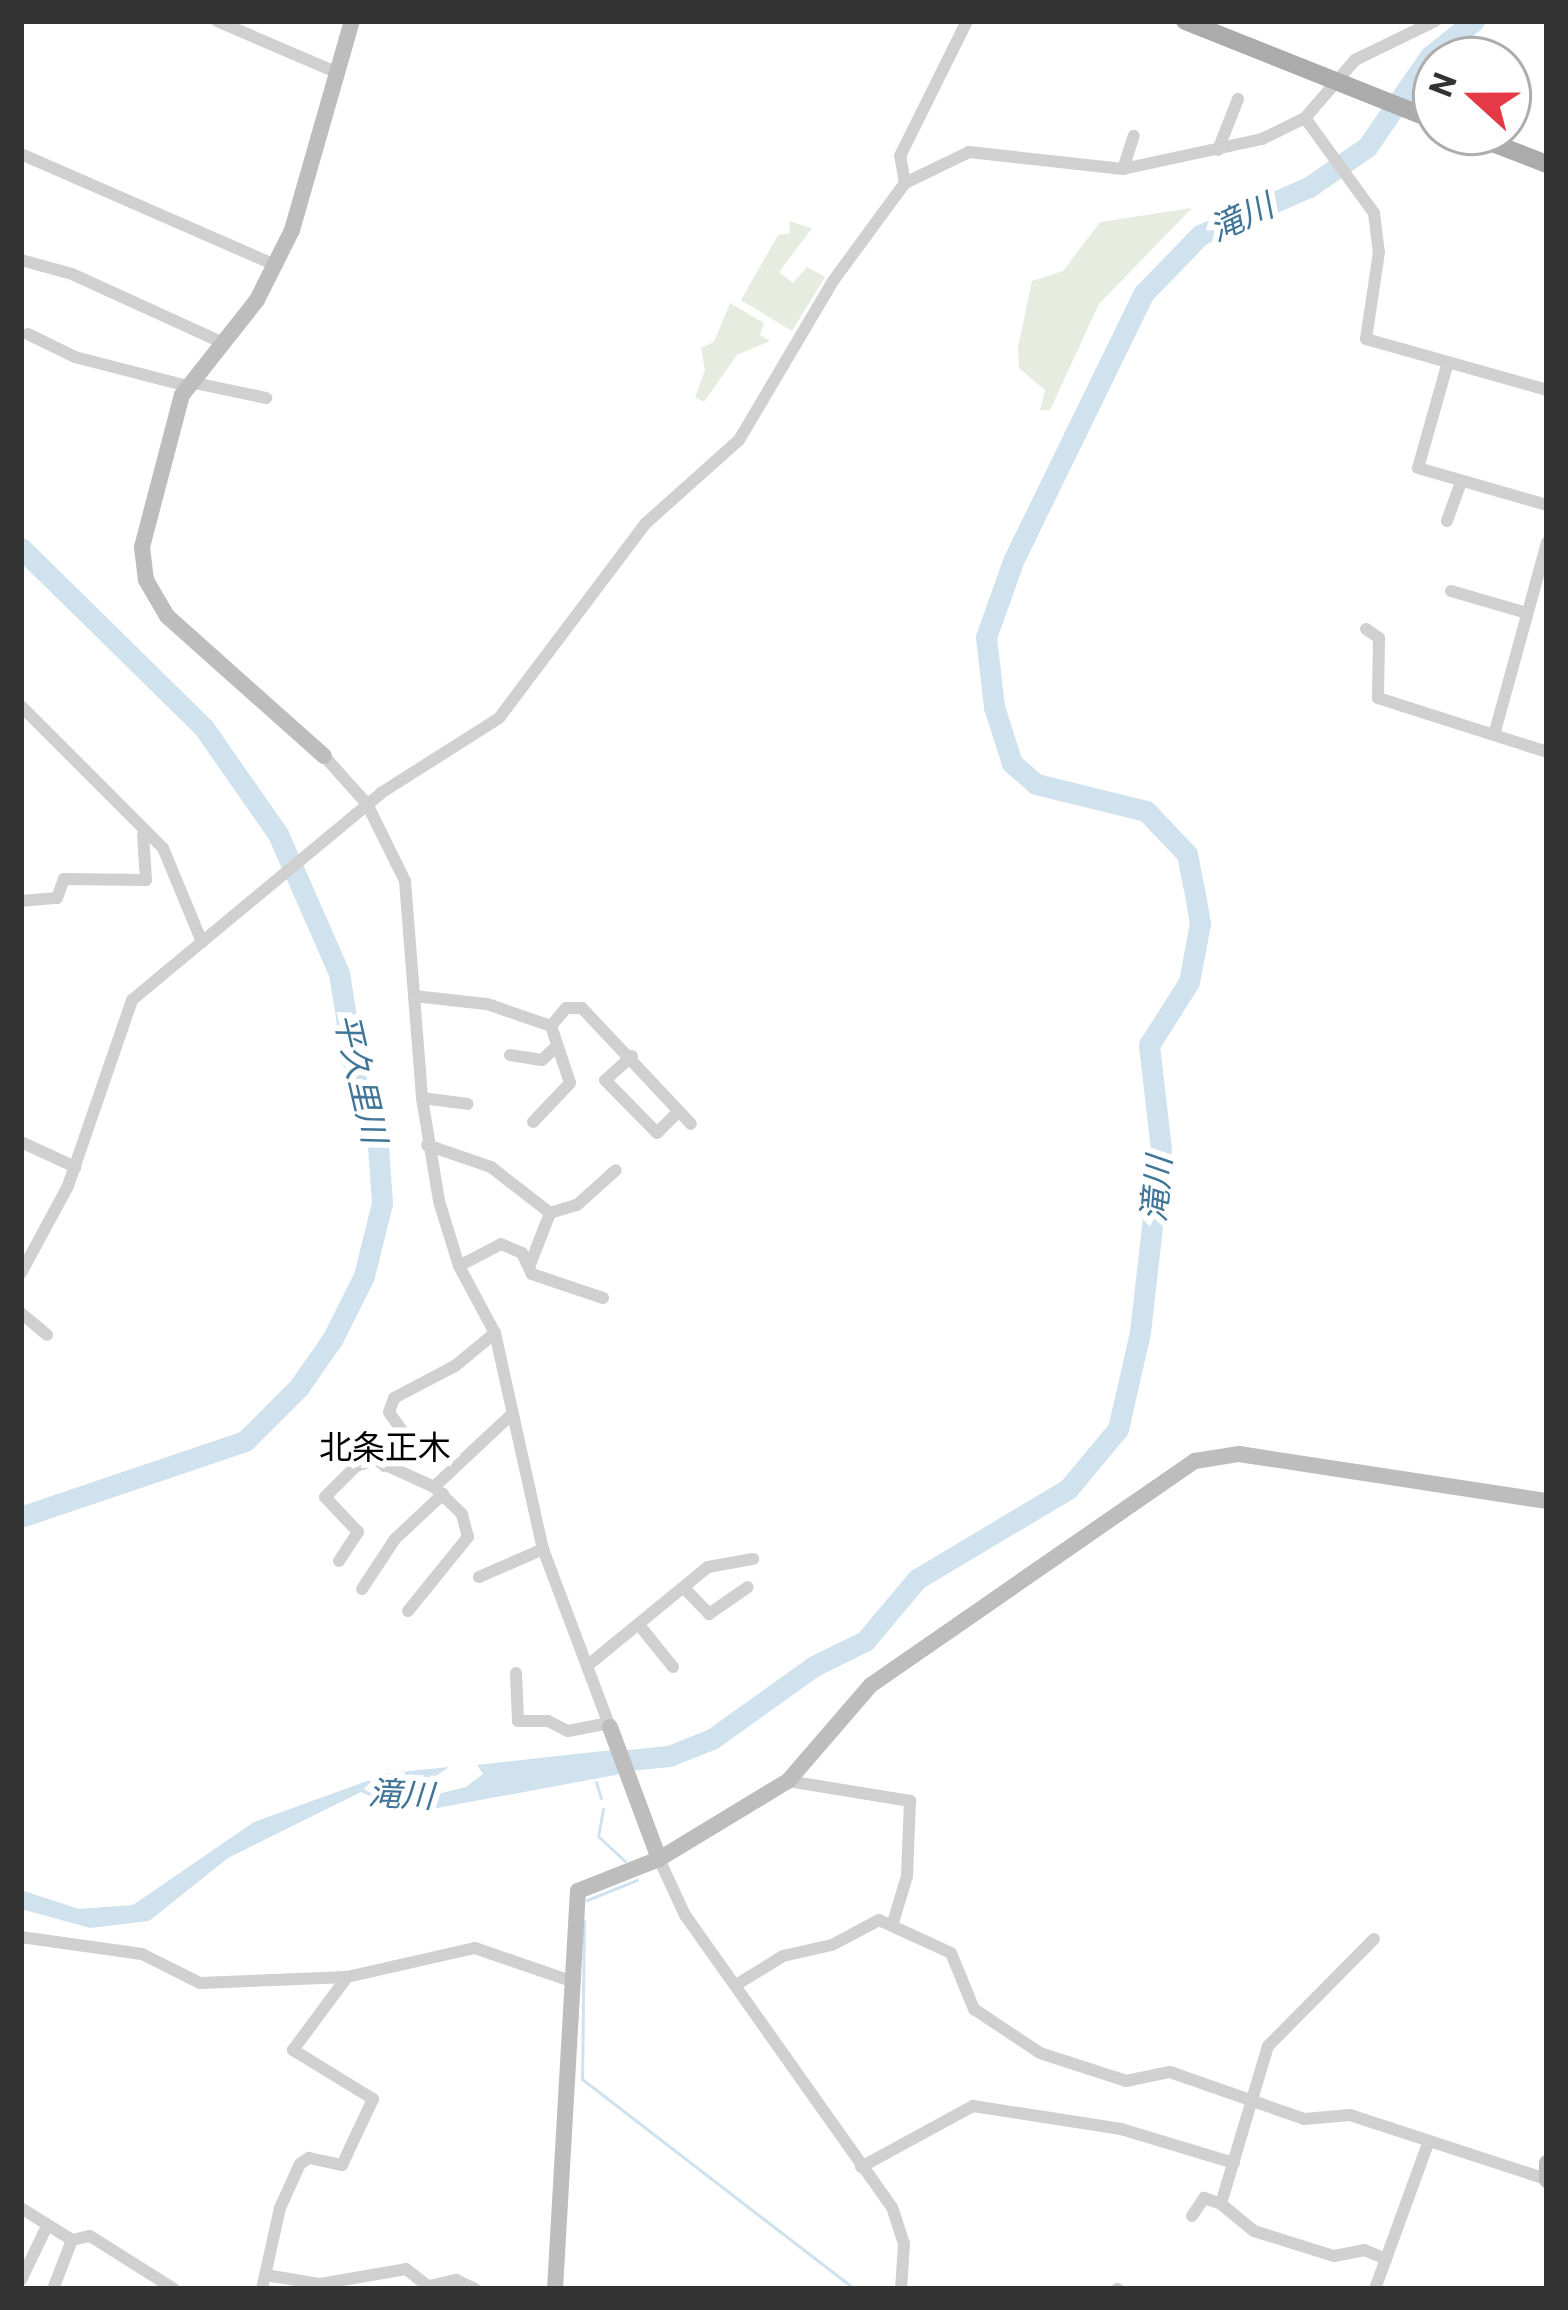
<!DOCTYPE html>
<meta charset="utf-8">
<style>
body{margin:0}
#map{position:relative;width:1568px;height:2310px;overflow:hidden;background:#fff;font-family:Barlow,"Noto Sans JP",sans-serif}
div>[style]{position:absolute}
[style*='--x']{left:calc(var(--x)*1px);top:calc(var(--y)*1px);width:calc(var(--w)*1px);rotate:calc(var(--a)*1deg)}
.green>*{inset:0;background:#e6ecdf}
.water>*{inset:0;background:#cfe2ee}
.stream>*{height:3px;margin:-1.5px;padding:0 1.5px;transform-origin:1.5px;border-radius:1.5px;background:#cfe2ee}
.river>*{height:21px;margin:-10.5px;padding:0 10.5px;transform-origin:10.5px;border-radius:10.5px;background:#cfe2ee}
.street>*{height:12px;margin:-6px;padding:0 6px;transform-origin:6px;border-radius:6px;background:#d0d0d0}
.secondary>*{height:16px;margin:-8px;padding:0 8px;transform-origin:8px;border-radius:8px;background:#bdbdbd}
.primary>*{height:18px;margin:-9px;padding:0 9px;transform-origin:9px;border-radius:9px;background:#ababab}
span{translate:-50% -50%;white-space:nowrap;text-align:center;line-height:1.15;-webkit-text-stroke:12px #fff;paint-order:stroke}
.water-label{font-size:33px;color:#3f7597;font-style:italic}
.neighbourhood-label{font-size:33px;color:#000}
.frame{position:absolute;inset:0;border:24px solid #333;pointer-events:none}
.north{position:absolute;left:1412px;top:36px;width:120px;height:120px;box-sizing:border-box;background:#fff;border:3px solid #adadad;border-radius:50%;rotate:291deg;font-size:33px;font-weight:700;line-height:48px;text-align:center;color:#333}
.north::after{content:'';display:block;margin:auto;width:42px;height:54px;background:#e63946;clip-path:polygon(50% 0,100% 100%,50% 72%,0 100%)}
</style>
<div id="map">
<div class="green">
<div style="clip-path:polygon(1192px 208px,1099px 304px,1050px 410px,1040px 410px,1045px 390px,1019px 368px,1018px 347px,1032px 281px,1063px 271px,1100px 222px)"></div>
<div style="clip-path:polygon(789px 221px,812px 228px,779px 272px,793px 283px,807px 267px,825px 277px,792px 331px,741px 300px,778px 235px,790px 233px)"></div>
<div style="clip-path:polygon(730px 303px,764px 323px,760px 335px,770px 341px,737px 355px,704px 402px,695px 397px,705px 370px,701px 348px,714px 342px)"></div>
</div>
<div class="water">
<div style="clip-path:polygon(612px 1750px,621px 1774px,437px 1808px,399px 1810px,361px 1792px,228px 1858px,149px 1921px,90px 1928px,21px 1909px,21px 1890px,79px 1909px,133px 1905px,254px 1822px,389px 1773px,449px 1767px,433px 1778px,390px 1775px,381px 1781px,384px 1793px,429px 1796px,466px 1787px,483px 1774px,477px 1765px)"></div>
</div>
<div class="stream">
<div style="--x:596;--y:1782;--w:17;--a:73"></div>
<div style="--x:603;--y:1809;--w:27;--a:100"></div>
<div style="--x:598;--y:1836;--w:37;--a:43"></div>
<div style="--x:587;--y:1900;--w:54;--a:-21.8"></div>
<div style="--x:584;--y:1921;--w:158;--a:90.7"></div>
<div style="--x:582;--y:2079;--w:344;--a:37.6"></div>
</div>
<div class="river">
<div style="--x:21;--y:548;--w:257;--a:44.5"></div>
<div style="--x:204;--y:728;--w:129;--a:55.1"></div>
<div style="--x:278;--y:834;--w:152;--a:66.3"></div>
<div style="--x:339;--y:973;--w:115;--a:81"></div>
<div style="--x:357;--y:1087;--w:48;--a:65.6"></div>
<div style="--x:377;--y:1131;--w:72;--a:86"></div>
<div style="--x:382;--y:1203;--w:75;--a:103.9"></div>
<div style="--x:364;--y:1276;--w:69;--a:116.6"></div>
<div style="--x:333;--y:1338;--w:60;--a:124.8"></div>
<div style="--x:299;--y:1387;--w:76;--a:135"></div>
<div style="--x:245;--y:1441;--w:237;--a:161.3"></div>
<div style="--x:608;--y:1762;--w:61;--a:-5.6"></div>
<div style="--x:669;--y:1756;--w:46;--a:-21.6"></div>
<div style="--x:712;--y:1739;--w:125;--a:-35.6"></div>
<div style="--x:814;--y:1666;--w:57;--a:-26.1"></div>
<div style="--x:865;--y:1641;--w:81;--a:-50"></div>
<div style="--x:917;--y:1579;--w:176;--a:-30.8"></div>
<div style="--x:1068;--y:1489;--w:78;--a:-50.2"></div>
<div style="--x:1118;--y:1429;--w:99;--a:-77.2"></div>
<div style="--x:1140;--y:1332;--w:184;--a:-83.5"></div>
<div style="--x:1161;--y:1149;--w:105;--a:-96.6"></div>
<div style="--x:1149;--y:1045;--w:75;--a:-57.6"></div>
<div style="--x:1189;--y:982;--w:60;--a:-79.4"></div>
<div style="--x:1200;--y:923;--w:39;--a:-100"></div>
<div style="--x:1193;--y:885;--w:32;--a:-101"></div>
<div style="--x:1187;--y:854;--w:59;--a:-133.6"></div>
<div style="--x:1146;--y:811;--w:113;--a:-166.2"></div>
<div style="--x:1036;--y:784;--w:32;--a:-139"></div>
<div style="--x:1012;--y:763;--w:59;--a:-107.8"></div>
<div style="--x:994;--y:707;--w:70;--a:-96.5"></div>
<div style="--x:986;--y:637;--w:83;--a:-70.3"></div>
<div style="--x:1014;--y:559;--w:296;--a:-64"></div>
<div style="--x:1144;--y:293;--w:81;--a:-46"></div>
<div style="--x:1200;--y:235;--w:119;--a:-23.8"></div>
<div style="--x:1309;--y:187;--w:70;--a:-34.6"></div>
<div style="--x:1367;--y:147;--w:111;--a:-55.3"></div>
<div style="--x:1430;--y:56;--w:56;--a:-38.5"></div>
</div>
<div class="street">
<div style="--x:217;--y:21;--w:126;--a:23.3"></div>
<div style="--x:1305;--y:118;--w:117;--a:54"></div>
<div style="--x:1374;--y:213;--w:39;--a:83"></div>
<div style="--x:1379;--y:252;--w:88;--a:98.5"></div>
<div style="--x:1366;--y:339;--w:188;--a:15.7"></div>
<div style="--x:1218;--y:150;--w:55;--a:-68.6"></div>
<div style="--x:21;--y:154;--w:279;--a:23.6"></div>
<div style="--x:1123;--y:169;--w:35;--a:-72"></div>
<div style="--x:905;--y:183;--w:27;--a:-100"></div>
<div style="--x:900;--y:156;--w:151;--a:-63.6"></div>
<div style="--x:21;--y:260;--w:53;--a:15.4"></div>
<div style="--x:72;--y:274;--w:162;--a:24.5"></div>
<div style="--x:28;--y:334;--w:52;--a:26.1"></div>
<div style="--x:75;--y:357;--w:116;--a:14.5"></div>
<div style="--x:1448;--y:362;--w:110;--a:105.8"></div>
<div style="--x:1418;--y:468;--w:134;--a:16"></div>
<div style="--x:190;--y:382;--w:78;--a:11.9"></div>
<div style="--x:1447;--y:521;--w:41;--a:-70.3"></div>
<div style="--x:1451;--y:591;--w:79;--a:16.1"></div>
<div style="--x:1366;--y:629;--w:16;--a:35"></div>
<div style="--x:1379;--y:638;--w:60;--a:91"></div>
<div style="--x:1378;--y:698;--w:177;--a:17.7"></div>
<div style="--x:21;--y:706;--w:201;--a:45"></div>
<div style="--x:163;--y:848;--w:102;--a:67.5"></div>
<div style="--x:1494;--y:735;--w:200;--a:-74.6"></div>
<div style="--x:324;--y:756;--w:64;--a:48.1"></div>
<div style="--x:367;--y:804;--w:86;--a:63.7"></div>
<div style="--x:405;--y:881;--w:218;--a:85.5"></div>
<div style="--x:422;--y:1098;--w:104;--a:80.6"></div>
<div style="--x:439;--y:1201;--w:68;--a:72.9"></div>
<div style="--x:459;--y:1266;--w:76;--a:61.8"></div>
<div style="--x:495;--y:1333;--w:221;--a:77.5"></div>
<div style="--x:543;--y:1549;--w:190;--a:69.4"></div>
<div style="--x:21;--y:901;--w:36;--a:-5"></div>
<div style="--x:57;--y:898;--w:20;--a:-70"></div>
<div style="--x:64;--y:879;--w:82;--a:0.7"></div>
<div style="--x:146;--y:880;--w:45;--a:-93.8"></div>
<div style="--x:414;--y:996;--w:73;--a:6.3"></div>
<div style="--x:487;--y:1004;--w:68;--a:19"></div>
<div style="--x:551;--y:1026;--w:23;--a:-50"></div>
<div style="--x:566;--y:1008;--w:16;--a:0"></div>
<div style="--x:582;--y:1008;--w:159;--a:46.8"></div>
<div style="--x:510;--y:1055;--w:32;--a:9"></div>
<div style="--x:542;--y:1060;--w:18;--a:-43"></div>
<div style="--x:632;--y:1056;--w:36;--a:138"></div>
<div style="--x:605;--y:1080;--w:74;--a:45.5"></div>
<div style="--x:657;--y:1133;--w:31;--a:-45"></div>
<div style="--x:422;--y:1098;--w:46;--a:7.4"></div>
<div style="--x:533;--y:1122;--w:54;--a:-46.5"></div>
<div style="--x:570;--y:1083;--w:60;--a:-108.4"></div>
<div style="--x:21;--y:1142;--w:60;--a:24.8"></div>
<div style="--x:427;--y:1145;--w:68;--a:19"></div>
<div style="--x:491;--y:1167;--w:75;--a:37.9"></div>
<div style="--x:459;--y:1266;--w:47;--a:-27.6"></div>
<div style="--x:501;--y:1244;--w:23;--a:23"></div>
<div style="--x:522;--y:1253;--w:23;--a:65"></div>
<div style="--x:532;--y:1274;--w:75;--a:18.7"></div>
<div style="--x:529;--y:1267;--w:58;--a:-68.7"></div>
<div style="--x:550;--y:1213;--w:28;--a:-17"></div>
<div style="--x:577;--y:1205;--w:52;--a:-41.9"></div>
<div style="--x:21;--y:1273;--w:99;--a:-61.6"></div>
<div style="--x:68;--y:1186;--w:197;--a:-71"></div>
<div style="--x:132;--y:1000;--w:324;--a:-39.7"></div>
<div style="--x:381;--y:793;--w:140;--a:-32.4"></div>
<div style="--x:499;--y:718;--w:243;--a:-53"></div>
<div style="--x:645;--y:524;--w:126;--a:-41.8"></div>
<div style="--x:739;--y:440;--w:185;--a:-59.4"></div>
<div style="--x:833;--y:281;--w:122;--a:-53.7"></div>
<div style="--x:905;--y:183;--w:71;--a:-25.8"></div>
<div style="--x:969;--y:152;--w:155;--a:6.3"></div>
<div style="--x:1123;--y:169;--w:142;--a:-12.2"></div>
<div style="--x:1262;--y:139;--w:48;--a:-26"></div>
<div style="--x:1305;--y:118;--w:77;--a:-49.2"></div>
<div style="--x:1355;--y:60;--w:89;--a:-26"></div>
<div style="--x:21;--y:1313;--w:34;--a:40"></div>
<div style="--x:384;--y:1466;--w:36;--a:-46"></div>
<div style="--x:409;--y:1440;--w:34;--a:-126"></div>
<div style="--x:389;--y:1412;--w:15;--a:-70"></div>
<div style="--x:394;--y:1398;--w:69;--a:-27.7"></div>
<div style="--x:455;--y:1366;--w:52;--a:-39.5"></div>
<div style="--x:339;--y:1561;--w:35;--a:-57"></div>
<div style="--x:358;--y:1532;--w:48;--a:-133.3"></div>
<div style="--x:325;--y:1497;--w:44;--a:-45"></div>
<div style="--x:356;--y:1466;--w:20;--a:-18"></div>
<div style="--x:375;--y:1460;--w:65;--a:24.6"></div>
<div style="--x:434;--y:1487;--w:105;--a:-43.1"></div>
<div style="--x:479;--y:1577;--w:70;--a:-23.6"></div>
<div style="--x:362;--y:1589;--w:60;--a:-56.6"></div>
<div style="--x:395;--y:1539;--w:66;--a:-43.2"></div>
<div style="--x:685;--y:1589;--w:35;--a:46"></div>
<div style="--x:709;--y:1614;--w:47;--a:-34.7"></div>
<div style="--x:408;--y:1611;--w:95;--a:-51"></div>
<div style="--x:468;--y:1537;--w:24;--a:-105"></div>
<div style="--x:462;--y:1514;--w:39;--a:-136"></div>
<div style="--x:639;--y:1625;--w:54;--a:51"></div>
<div style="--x:587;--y:1666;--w:156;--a:-39.3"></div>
<div style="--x:708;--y:1567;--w:46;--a:-10.1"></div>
<div style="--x:516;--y:1673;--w:48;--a:87.6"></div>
<div style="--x:518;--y:1721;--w:30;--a:0"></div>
<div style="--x:548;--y:1721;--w:22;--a:27"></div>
<div style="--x:568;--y:1731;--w:42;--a:-11"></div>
<div style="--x:788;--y:1781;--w:124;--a:9.3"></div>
<div style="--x:910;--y:1801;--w:75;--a:92.3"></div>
<div style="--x:907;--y:1876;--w:52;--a:106.7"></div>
<div style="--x:659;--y:1859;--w:62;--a:65.1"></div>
<div style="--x:685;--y:1915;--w:358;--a:54.7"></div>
<div style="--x:892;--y:2207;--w:39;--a:72"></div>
<div style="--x:904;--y:2244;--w:45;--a:93.8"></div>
<div style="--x:21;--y:1937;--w:122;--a:8"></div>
<div style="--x:142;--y:1954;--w:65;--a:26.6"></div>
<div style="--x:200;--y:1983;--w:147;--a:-2.3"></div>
<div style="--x:347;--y:1977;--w:131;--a:-12.8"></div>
<div style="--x:475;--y:1948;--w:105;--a:19"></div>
<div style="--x:1374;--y:1939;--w:151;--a:134.7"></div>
<div style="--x:1268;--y:2046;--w:165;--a:106.6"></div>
<div style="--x:1221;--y:2204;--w:43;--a:39.3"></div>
<div style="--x:1254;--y:2231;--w:84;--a:17.4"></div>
<div style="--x:1334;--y:2256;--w:31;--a:-11"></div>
<div style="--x:1364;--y:2250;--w:24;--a:22"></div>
<div style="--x:736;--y:1985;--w:55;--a:-31.7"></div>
<div style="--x:783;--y:1956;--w:50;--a:-12.7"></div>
<div style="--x:832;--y:1945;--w:53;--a:-28"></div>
<div style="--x:879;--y:1920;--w:79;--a:24.6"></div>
<div style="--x:951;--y:1953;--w:61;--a:67.7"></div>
<div style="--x:974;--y:2009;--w:79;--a:33.7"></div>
<div style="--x:1040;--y:2053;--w:90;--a:18"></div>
<div style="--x:1126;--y:2081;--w:45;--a:-11.6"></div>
<div style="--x:1170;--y:2072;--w:142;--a:19.3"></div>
<div style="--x:1304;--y:2119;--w:46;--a:-5"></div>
<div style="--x:1350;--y:2115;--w:203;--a:18.1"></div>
<div style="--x:861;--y:2167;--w:128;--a:-28.6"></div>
<div style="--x:973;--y:2106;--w:150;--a:8.8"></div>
<div style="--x:1121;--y:2129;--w:118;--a:16.7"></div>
<div style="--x:21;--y:2208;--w:60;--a:32.1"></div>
<div style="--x:72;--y:2240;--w:18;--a:-13"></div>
<div style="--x:90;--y:2236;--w:99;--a:32.2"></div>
<div style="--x:1192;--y:2216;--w:22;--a:-56"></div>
<div style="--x:1204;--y:2198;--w:18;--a:19"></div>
<div style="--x:266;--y:2275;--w:55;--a:9.5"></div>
<div style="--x:320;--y:2284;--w:87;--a:-9.9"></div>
<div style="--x:406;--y:2269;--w:28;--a:38"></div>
<div style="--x:21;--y:2280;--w:58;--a:-64.3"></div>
<div style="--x:425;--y:2287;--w:32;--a:-13"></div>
<div style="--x:456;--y:2280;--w:21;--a:25"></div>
<div style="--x:53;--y:2289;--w:53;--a:-68.8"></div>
<div style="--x:262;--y:2289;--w:83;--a:-77.5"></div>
<div style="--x:280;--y:2208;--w:48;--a:-65.6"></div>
<div style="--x:300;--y:2164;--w:11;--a:-34"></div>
<div style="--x:309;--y:2158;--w:34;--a:12"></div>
<div style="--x:342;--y:2165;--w:73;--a:-64.8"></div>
<div style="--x:373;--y:2099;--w:94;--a:-148.5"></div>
<div style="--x:293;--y:2050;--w:91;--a:-53.5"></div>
<div style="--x:1117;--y:2289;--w:1;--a:0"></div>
<div style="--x:1375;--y:2289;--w:155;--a:-70"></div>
</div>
<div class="secondary">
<div style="--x:324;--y:756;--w:210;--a:-138.3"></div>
<div style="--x:167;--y:616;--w:42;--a:-120.3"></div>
<div style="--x:146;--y:580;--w:33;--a:-97"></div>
<div style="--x:142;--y:547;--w:157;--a:-75.3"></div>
<div style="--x:182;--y:395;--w:121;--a:-51.7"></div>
<div style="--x:257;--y:300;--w:78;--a:-63.4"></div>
<div style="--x:292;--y:230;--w:217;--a:-74"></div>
<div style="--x:610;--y:1727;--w:141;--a:69.6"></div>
<div style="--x:1547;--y:2163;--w:17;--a:90"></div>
<div style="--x:555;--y:2289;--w:399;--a:-86.7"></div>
<div style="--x:578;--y:1891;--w:87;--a:-21.6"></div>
<div style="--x:659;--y:1859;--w:151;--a:-31.2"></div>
<div style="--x:788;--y:1781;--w:127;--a:-49.2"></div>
<div style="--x:871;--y:1685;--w:394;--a:-34.7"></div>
<div style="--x:1195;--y:1461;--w:45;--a:-9"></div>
<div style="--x:1239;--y:1454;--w:312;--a:8.7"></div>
</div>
<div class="primary">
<div style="--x:1185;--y:21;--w:270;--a:21.7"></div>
<div style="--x:1464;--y:132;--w:89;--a:21.1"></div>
</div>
<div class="water-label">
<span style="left:1241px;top:217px;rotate:-25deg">滝川</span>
<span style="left:361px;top:1078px;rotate:77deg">平久里川</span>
<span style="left:1156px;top:1189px;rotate:-85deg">滝川</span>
<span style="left:401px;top:1794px;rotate:3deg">滝川</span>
</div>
<div class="neighbourhood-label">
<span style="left:385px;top:1447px">北条正木</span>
</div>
<div class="frame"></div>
<div class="north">N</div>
</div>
